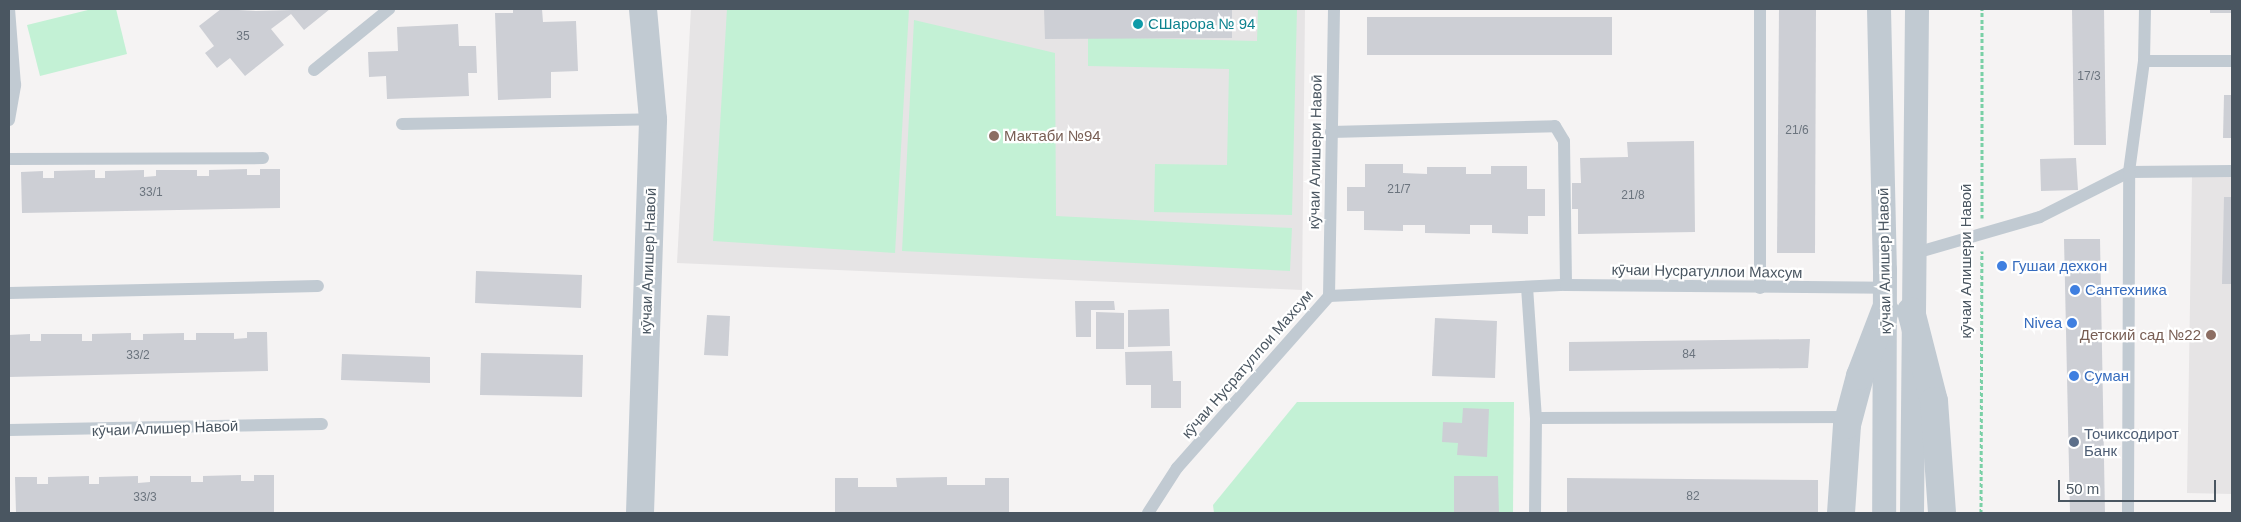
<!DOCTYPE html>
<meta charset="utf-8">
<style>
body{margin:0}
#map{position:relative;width:2241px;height:522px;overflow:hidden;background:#f5f3f3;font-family:Helvetica,sans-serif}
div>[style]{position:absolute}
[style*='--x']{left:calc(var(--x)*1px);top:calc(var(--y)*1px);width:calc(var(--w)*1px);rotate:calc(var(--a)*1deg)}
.education>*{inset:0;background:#e6e4e5}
.green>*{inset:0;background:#c3f1d5}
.building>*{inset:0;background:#cdcfd5}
.path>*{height:3px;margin-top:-1.5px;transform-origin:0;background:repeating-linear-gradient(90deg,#7ad0a6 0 4px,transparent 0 6.5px)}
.service>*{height:12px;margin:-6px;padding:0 6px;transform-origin:6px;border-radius:6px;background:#c1cad2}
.minor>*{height:24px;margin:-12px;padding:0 12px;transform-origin:12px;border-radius:12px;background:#c1cad2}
.tertiary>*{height:28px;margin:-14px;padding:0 14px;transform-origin:14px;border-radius:14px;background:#c1cad2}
.dots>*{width:14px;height:14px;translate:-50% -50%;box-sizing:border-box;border:2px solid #fff;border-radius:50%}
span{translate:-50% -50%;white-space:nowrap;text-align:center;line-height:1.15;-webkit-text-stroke:4.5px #fff;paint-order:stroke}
.number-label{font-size:12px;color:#6b747e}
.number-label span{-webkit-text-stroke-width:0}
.culture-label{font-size:15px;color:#0d838f}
.left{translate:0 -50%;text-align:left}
.education-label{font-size:15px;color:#785e54}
.right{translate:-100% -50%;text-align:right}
.street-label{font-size:15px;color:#4a5661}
.shop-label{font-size:15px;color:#366cbe}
.service-label{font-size:15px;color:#4e5e75}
.frame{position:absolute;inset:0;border:10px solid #4a5661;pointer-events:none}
.scale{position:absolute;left:2058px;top:480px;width:158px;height:22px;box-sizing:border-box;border:2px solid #4a5661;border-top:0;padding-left:6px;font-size:15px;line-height:18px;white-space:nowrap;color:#4a5661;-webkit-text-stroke:4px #fff;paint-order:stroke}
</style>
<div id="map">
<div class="education">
<div style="clip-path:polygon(691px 9px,1305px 9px,1302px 290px,677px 263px)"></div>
<div style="clip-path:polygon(2192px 176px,2232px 176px,2232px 494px,2187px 493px)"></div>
</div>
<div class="green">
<div style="clip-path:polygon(92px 9px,116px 9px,127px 54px,40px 76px,27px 25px)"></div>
<div style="clip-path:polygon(727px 9px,909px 9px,895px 253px,713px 241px)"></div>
<div style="clip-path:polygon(1258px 9px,1297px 9px,1292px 215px,1154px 212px,1155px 164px,1227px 165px,1229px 69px,1088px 66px,1088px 37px,1257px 41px)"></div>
<div style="clip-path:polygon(914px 20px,1055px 53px,1056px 216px,1292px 228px,1290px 271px,902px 251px)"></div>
<div style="clip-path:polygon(1297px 402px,1514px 402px,1513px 513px,1214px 513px,1213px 505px)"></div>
</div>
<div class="building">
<div style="clip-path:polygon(221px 9px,256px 11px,330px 9px,304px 30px,291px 14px,271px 29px,284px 45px,245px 76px,230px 58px,217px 68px,205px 53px,214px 46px,199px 26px)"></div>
<div style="clip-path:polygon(513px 9px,542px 9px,543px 22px,576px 21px,578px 71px,551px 72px,551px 98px,498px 100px,495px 13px,513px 13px)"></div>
<div style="clip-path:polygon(1044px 9px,1232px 9px,1232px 38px,1045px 39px)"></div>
<div style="clip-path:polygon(1779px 9px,1816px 9px,1815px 253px,1777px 253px)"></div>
<div style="clip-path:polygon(2072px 9px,2104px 9px,2106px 145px,2074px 145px)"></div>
<div style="clip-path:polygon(2210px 9px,2232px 9px,2232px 13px,2210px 13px)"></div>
<div style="clip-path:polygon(1367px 17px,1612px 17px,1612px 55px,1367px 55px)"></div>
<div style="clip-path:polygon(458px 24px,459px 46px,476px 46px,477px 73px,468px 73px,469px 96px,387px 99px,386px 76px,369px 77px,368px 52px,398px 51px,397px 27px)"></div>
<div style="clip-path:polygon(2224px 95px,2232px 95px,2232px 138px,2223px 138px)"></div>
<div style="clip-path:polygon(1694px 141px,1695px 232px,1578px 234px,1578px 209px,1572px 209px,1572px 183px,1581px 183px,1580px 158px,1628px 157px,1627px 142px)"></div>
<div style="clip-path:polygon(2076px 158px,2078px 190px,2041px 191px,2040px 159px)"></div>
<div style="clip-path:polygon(1365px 164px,1403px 164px,1403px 173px,1427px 174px,1427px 167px,1466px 167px,1466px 174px,1491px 174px,1491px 166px,1527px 166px,1527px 189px,1545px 189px,1545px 216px,1528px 216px,1528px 234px,1492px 233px,1492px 225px,1470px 225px,1470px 234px,1425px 233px,1425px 225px,1403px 225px,1403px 231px,1364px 230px,1364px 211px,1347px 211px,1347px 187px,1365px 187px)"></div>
<div style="clip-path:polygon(247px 169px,247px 175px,260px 175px,260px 169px,280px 169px,280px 208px,22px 213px,21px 172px,43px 171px,43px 178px,54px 178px,54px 171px,95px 170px,95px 178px,105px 178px,105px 171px,144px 170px,144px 177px,156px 176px,156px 170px,197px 170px,197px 176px,209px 176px,209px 170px)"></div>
<div style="clip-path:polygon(2224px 197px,2232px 197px,2232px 284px,2222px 284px)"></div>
<div style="clip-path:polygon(2064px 239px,2100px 239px,2105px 513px,2070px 513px)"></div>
<div style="clip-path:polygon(476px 271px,582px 275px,581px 308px,475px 303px)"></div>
<div style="clip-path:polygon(1075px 301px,1114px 301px,1115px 310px,1091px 310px,1091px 337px,1076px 337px)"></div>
<div style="clip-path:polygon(1169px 309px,1170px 346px,1128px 347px,1128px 310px)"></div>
<div style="clip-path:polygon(1096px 312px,1124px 313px,1124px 349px,1096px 349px)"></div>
<div style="clip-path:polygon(707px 315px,730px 316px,728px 356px,704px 355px)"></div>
<div style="clip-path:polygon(1435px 318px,1497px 321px,1495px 378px,1432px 376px)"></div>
<div style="clip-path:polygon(247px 332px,267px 332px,268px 371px,9px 377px,9px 335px,30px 334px,30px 341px,41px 341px,41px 334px,82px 334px,82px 341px,92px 341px,92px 334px,131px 333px,131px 340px,143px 340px,143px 334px,184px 333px,184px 340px,196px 340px,196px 333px,234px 333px,234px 339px,247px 338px)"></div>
<div style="clip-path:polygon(1810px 339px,1808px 368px,1569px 371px,1569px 342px)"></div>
<div style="clip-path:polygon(1172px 351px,1173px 381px,1181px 381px,1181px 408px,1151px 408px,1151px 385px,1126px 385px,1125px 352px)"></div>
<div style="clip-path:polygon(481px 353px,583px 355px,582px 397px,480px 395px)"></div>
<div style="clip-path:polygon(342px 354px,430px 357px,430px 383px,341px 380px)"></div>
<div style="clip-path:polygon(1463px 408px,1489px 409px,1487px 457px,1457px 455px,1458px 443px,1442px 442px,1443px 422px,1462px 423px)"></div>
<div style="clip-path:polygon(241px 475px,241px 481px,254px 481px,254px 475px,274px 475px,274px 513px,16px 513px,15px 477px,37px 477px,37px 484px,48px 484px,48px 477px,89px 476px,89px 484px,99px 484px,99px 477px,138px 476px,138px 483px,150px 482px,150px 476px,191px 476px,191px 482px,203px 482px,203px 476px)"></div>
<div style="clip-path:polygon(1454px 476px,1498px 476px,1499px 513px,1454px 513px)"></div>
<div style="clip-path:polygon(947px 477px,947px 485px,985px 485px,985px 478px,1009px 478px,1009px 513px,835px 513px,835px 478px,858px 478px,858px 487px,897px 487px,896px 478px)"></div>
<div style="clip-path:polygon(1567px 478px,1818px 480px,1818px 513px,1567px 513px)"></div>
</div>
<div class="path">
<div style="--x:1982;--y:218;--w:209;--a:-90"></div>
<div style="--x:1981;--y:513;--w:262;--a:-89.8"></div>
</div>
<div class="service">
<div style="--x:1760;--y:9;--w:279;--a:90"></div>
<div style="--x:2145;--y:9;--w:52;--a:91.1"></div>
<div style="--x:2144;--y:61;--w:112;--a:97.7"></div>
<div style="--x:2129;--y:172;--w:103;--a:-0.6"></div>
<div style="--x:2144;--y:61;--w:88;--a:0"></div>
<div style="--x:314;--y:70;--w:97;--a:-39.1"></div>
<div style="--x:9;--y:120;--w:36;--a:-80"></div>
<div style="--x:15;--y:85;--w:76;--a:-94.5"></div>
<div style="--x:402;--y:124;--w:251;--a:-1.1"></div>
<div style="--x:1331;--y:132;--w:224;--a:-1.5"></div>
<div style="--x:1555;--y:126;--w:17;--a:59"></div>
<div style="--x:1564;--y:141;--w:144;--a:89.2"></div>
<div style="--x:9;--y:159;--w:254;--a:-0.2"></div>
<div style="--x:1912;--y:254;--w:133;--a:-16.1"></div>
<div style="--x:2040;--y:217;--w:100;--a:-26.8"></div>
<div style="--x:1527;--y:287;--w:131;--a:86.1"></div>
<div style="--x:1536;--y:418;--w:95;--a:90.6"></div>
<div style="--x:9;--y:293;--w:309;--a:-1.3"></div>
<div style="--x:1329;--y:296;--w:287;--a:-89"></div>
<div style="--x:1536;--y:418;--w:313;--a:-0.2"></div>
<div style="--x:9;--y:430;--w:313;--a:-1.1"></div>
<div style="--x:1148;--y:513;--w:54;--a:-57.2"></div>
<div style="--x:1177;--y:468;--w:230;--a:-48.5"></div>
<div style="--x:1329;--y:296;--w:237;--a:-2.7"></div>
<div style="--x:1566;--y:285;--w:319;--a:0.5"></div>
<div style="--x:2128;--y:513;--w:341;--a:-89.8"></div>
</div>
<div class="minor">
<div style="--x:1879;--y:9;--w:261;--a:88.7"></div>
<div style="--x:1885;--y:270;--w:243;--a:90.2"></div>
<div style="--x:1912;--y:513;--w:504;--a:-89.43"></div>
</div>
<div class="tertiary">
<div style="--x:1911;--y:311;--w:93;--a:75.7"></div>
<div style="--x:1934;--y:401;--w:112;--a:85.9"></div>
<div style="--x:640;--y:513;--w:394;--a:-88.1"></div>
<div style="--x:653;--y:119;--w:110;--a:-95.2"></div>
<div style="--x:1841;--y:513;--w:88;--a:-86.1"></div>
<div style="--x:1847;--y:425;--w:51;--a:-75.1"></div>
<div style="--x:1860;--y:376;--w:70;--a:-69"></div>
</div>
<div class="dots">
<div style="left:1138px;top:24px;background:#0f9aa8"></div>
<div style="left:994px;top:136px;background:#8d6e63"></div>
<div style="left:2002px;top:266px;background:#3f7fe0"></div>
<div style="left:2075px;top:290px;background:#3f7fe0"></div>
<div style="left:2072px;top:323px;background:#3f7fe0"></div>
<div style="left:2211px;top:335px;background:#8d6e63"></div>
<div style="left:2074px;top:376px;background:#3f7fe0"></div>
<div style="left:2074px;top:442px;background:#5c6f8a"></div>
</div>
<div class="number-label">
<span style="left:243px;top:37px">35</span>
<span style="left:2089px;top:77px">17/3</span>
<span style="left:1797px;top:131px">21/6</span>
<span style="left:1399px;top:190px">21/7</span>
<span style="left:151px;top:193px">33/1</span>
<span style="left:1633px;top:196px">21/8</span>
<span style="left:1689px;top:355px">84</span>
<span style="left:138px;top:356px">33/2</span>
<span style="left:1693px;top:497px">82</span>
<span style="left:145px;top:498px">33/3</span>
</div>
<div class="culture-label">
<span class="left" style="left:1148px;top:24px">СШарора № 94</span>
</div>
<div class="education-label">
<span class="left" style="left:1004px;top:136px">Мактаби №94</span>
<span class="right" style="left:2201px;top:335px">Детский сад №22</span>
</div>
<div class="street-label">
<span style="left:1315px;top:152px;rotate:-89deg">кӯчаи Алишери Навоӣ</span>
<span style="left:648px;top:261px;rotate:-88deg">кӯчаи Алишер Навоӣ</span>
<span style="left:1884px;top:261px;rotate:-91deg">кӯчаи Алишер Навоӣ</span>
<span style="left:1966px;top:261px;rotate:-90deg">кӯчаи Алишери Навоӣ</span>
<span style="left:1707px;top:271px;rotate:1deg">кӯчаи Нусратуллои Махсум</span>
<span style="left:1247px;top:364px;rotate:-49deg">кӯчаи Нусратуллои Махсум</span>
<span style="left:165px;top:428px;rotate:-2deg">кӯчаи Алишер Навоӣ</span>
</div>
<div class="shop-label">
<span class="left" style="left:2012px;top:266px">Гушаи дехкон</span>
<span class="left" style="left:2085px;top:290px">Сантехника</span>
<span class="right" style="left:2062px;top:323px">Nivea</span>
<span class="left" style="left:2084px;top:376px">Суман</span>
</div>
<div class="service-label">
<span class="left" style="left:2084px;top:442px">Точиксодирот<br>Банк</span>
</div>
<div class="frame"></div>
<div class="scale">50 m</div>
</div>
